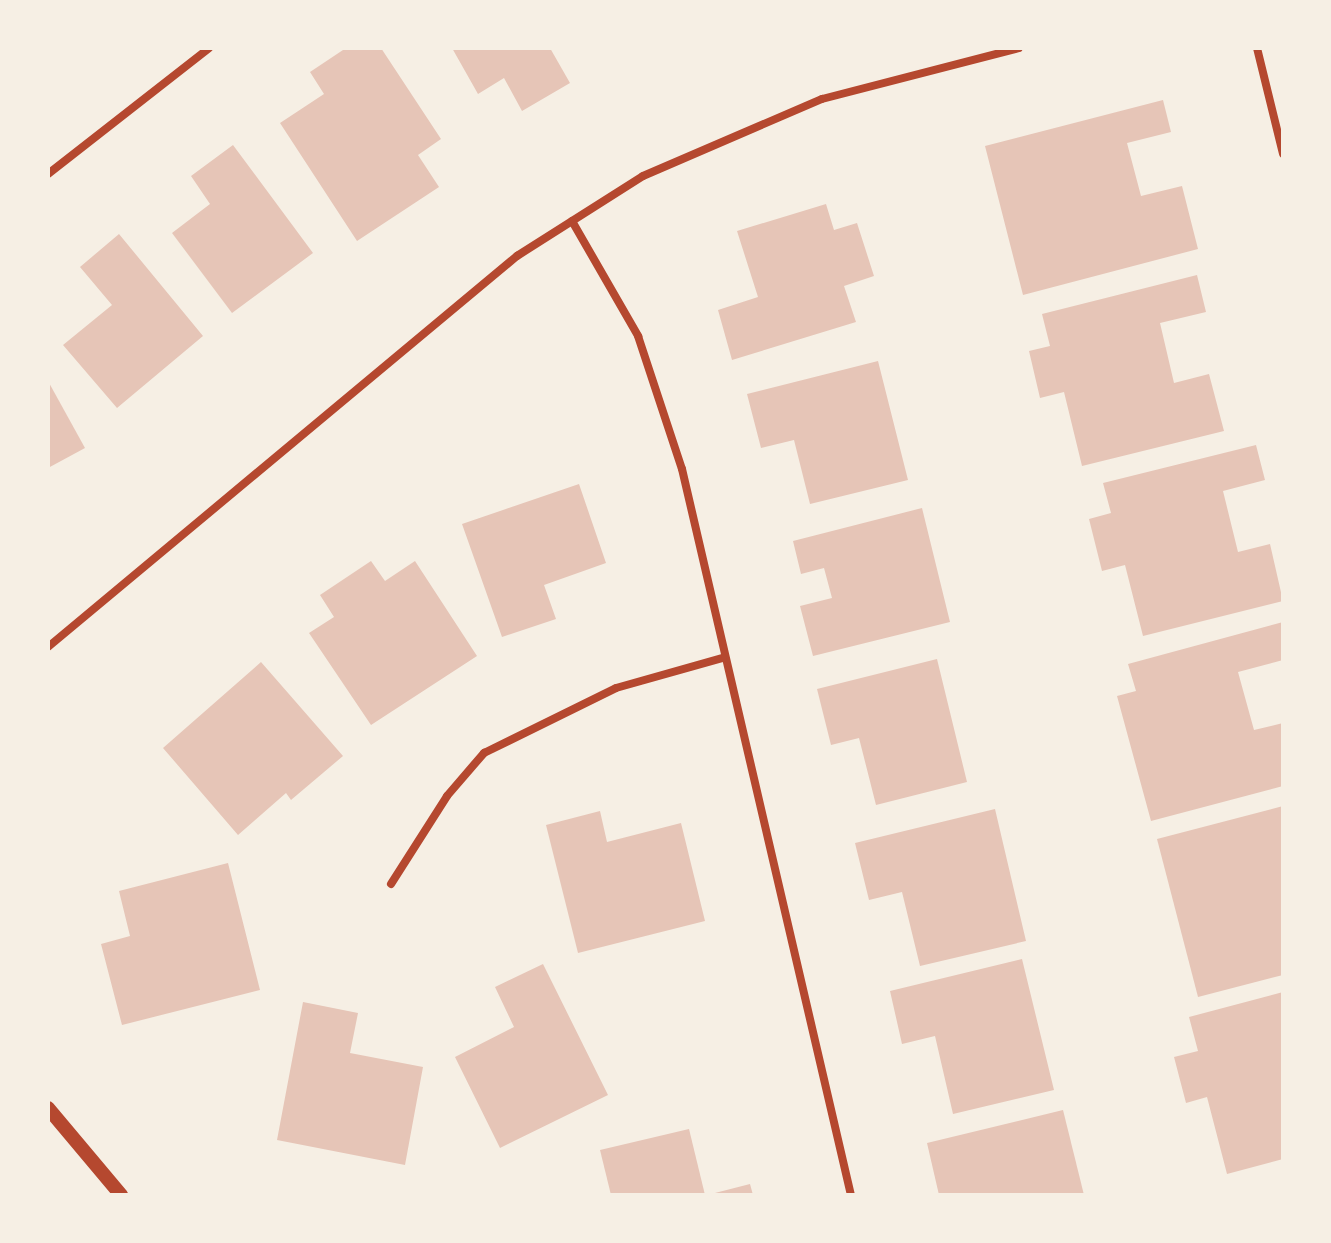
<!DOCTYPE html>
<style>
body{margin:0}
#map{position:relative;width:1331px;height:1243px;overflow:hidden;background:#f6efe4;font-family:"Asap Condensed",sans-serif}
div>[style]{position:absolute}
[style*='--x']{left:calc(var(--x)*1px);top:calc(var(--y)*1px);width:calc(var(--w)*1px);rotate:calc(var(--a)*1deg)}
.building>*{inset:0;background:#e6c5b7}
.minor>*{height:8px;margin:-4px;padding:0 4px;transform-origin:4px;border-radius:4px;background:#b5482f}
.tertiary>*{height:14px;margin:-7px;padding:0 7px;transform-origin:7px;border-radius:7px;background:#b5482f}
span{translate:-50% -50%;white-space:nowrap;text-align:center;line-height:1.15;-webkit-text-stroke:7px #f6efe4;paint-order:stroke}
.frame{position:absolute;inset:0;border:50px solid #f6efe4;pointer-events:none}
</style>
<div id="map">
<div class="building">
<div style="clip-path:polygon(346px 48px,381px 48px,441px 139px,418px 155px,439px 187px,357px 241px,280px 123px,324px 94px,310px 72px)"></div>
<div style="clip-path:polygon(452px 48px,550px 48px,570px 83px,522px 111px,504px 78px,478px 94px)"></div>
<div style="clip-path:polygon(1163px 100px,1171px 132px,1127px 143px,1141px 196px,1182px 186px,1198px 249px,1023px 295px,985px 146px)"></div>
<div style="clip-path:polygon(233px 145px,313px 253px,232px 313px,172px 233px,210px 204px,191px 176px)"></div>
<div style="clip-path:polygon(826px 204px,834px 230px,857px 223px,874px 276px,844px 286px,856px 322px,732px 360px,718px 310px,758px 297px,737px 231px)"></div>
<div style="clip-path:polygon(119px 234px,203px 336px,117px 408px,63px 345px,112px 305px,80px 267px)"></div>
<div style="clip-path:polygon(1197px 275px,1206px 312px,1160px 323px,1174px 383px,1209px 374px,1224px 431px,1082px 466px,1064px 392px,1040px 398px,1029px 351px,1050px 346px,1042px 314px)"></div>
<div style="clip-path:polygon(878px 361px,908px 480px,810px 504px,794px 440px,761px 448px,747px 394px)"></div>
<div style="clip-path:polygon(48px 381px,85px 448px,48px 468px)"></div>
<div style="clip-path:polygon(1256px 445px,1265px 480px,1223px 491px,1238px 552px,1270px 544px,1283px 601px,1143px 636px,1125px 565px,1102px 571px,1089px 519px,1111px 513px,1103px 483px)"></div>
<div style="clip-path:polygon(579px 484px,606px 563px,544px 585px,556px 619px,502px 637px,462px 524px)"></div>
<div style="clip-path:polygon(922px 508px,950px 622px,813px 656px,800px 606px,832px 598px,824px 568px,801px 574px,793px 541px)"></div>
<div style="clip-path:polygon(371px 561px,385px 581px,415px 561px,477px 656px,371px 725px,309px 633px,334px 617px,320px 595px)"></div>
<div style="clip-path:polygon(1283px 622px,1283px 660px,1238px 672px,1254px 730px,1283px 723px,1283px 786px,1151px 821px,1117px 696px,1136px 691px,1128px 664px)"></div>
<div style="clip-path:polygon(937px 659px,967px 782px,876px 805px,859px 738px,831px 745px,817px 689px)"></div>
<div style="clip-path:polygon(261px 662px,343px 756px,291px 800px,286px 793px,238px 835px,163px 748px)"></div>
<div style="clip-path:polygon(1283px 806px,1283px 975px,1198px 997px,1157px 839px)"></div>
<div style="clip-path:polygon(995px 809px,1026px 941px,920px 966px,902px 892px,869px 900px,855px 843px)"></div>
<div style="clip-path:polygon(600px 811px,607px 842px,681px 823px,705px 921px,578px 953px,546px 825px)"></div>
<div style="clip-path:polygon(228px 863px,260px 990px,122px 1025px,101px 944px,130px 936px,119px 891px)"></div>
<div style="clip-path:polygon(1022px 959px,1054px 1090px,953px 1114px,935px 1036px,902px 1044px,890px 991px)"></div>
<div style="clip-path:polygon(543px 964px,608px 1095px,500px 1148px,455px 1057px,514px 1027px,495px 987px)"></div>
<div style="clip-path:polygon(1283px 992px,1283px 1159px,1227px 1174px,1207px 1097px,1186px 1103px,1174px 1057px,1198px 1051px,1189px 1017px)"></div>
<div style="clip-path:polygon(303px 1002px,358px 1013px,350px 1053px,423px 1067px,405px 1165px,277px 1140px)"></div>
<div style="clip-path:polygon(1063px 1110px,1084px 1195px,939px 1195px,927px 1143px)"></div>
<div style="clip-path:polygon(689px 1129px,705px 1195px,611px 1195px,600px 1150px)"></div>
<div style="clip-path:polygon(750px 1184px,753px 1195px,712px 1195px,711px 1194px)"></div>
</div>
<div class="minor">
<div style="--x:1257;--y:48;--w:109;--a:76.2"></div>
<div style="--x:48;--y:174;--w:204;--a:-38"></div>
<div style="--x:572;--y:221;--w:133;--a:60.1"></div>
<div style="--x:638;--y:336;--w:140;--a:71.7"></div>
<div style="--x:682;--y:469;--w:745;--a:76.9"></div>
<div style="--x:48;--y:647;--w:611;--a:-39.82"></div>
<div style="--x:517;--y:256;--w:149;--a:-32.4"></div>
<div style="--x:643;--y:176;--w:195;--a:-23.3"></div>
<div style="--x:822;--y:99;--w:203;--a:-14.5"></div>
<div style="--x:391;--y:884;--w:104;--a:-57.5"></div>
<div style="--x:447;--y:796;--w:57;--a:-49.3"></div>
<div style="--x:484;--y:753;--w:147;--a:-26.2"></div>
<div style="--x:616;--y:688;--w:111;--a:-15.7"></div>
</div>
<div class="tertiary">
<div style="--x:48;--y:1108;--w:114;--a:50"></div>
</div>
<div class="frame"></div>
</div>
